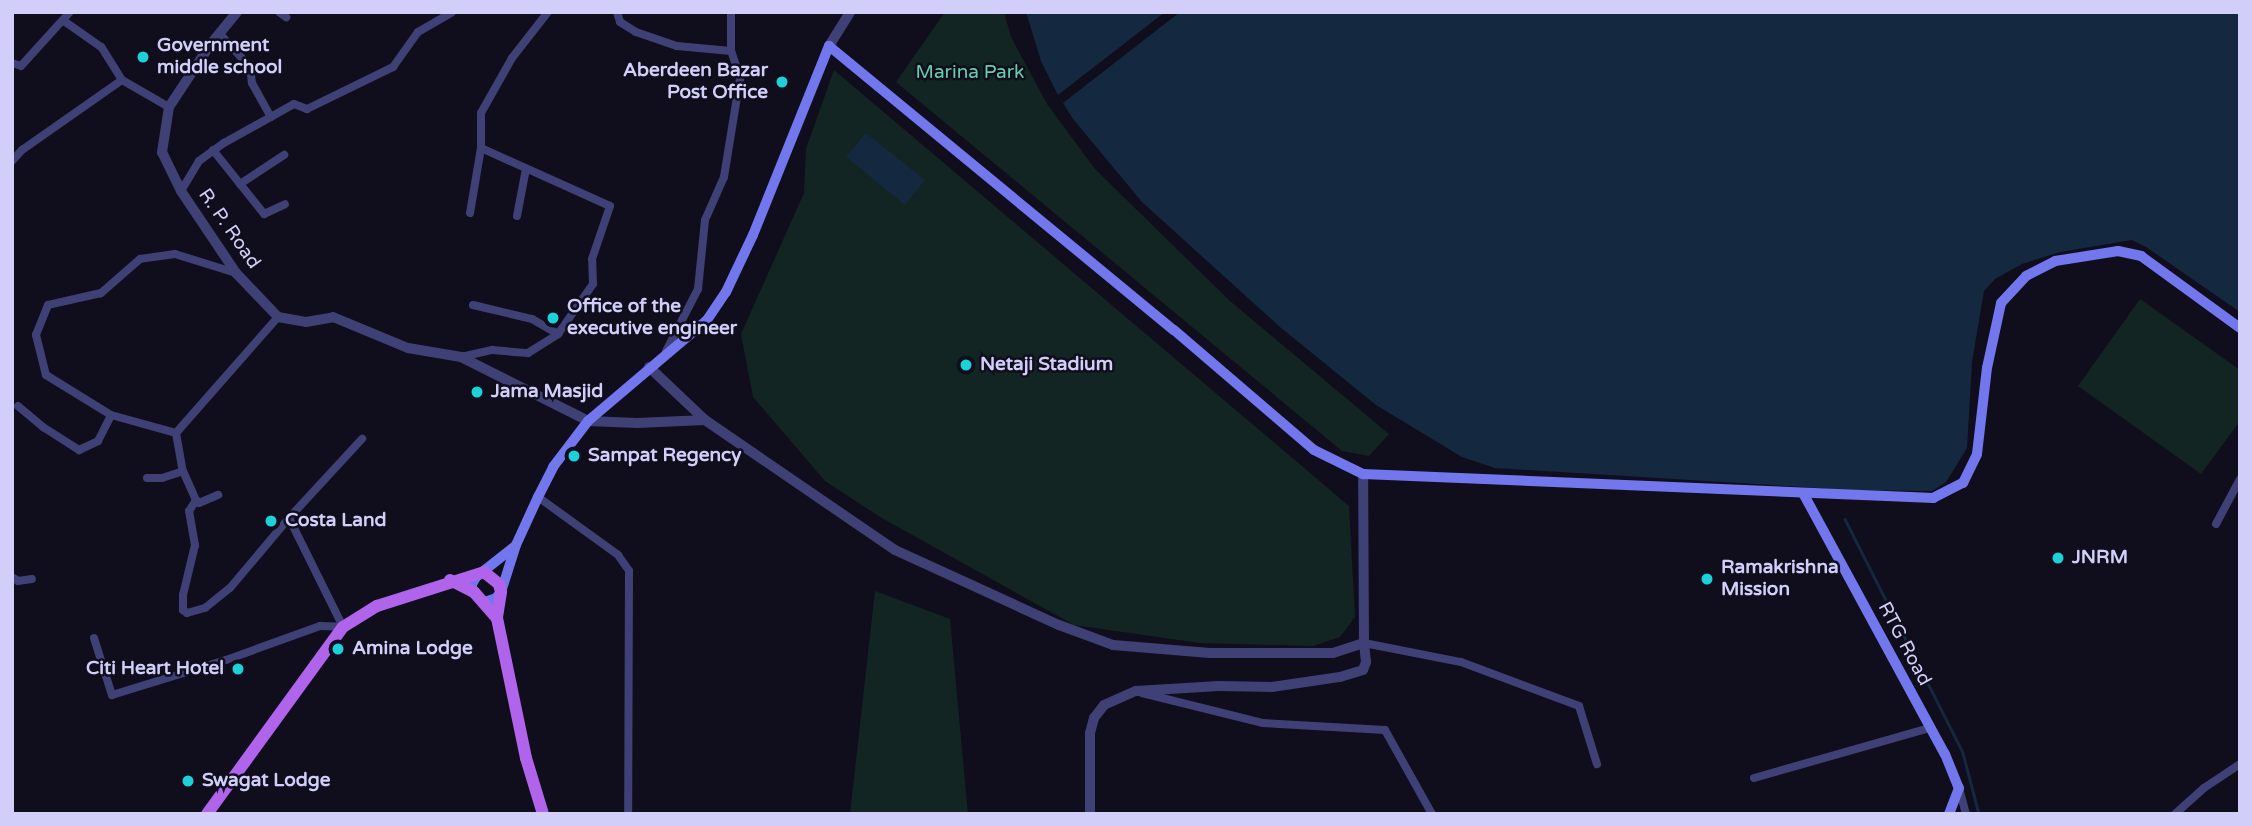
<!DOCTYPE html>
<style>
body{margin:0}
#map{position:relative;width:2252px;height:826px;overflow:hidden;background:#100e1c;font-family:"Varela Round",sans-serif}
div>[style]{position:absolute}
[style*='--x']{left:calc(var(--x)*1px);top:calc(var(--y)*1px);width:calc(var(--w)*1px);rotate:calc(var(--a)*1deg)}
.green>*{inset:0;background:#122523}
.water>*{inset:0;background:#142840}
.pier>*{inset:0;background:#100e1c}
.stream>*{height:2.5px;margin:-1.25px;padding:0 1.25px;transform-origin:1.25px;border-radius:1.25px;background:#142840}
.minor>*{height:8px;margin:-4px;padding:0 4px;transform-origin:4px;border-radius:4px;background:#3f4075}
.tertiary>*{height:10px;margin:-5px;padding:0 5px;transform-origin:5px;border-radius:5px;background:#3f4075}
.secondary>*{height:10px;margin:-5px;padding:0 5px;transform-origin:5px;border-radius:5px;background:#7277ed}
.primary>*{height:12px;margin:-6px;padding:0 6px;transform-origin:6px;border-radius:6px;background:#b064eb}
.dots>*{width:19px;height:19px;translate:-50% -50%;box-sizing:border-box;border:4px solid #100e1c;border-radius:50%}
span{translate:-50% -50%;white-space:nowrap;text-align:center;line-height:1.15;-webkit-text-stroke:5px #100e1c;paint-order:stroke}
.poi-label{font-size:19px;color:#d1cff9;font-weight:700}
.left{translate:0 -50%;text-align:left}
.right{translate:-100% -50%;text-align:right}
.park-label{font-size:19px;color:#66ceae}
.street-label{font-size:19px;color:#d1cff9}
.frame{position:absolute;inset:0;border:14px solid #d1cff9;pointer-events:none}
</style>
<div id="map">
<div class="green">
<div style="clip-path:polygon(945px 12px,1004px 12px,1011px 37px,1047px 104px,1095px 169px,1230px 301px,1389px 434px,1369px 456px,1342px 451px,896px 82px)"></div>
<div style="clip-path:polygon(834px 70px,1349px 506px,1355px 617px,1340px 637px,1313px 646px,1200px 643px,1074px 625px,880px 517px,825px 481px,753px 397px,741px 334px,804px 193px,806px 149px)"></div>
<div style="clip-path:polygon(2140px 299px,2240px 370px,2240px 421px,2201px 474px,2078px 386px)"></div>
<div style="clip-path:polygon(875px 591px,950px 619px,968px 814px,850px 814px)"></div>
</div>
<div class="water">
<div style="clip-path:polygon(1026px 12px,2240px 12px,2240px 312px,2146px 247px,2132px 240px,2060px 252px,2022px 264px,1995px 279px,1984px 291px,1972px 362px,1967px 448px,1946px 482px,1932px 491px,1852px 490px,1495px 468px,1462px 457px,1376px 405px,1280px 327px,1142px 202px,1073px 119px,1058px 95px,1041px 61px)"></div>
<div style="clip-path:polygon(866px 133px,925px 180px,905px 205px,846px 157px)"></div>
</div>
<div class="pier">
<div style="clip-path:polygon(1165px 12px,1180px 12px,1063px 103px,1058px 95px)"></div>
</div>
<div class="stream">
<div style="--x:1845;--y:519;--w:262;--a:63.2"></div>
<div style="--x:1963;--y:753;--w:63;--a:75.3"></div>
</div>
<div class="minor">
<div style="--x:279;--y:12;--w:9;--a:36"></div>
<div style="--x:617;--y:12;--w:10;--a:73"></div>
<div style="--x:620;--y:22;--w:19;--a:32"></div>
<div style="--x:636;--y:32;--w:43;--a:18.9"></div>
<div style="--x:677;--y:46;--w:54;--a:5.3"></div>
<div style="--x:219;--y:33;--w:46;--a:47.6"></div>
<div style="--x:250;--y:67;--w:16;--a:83"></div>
<div style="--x:252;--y:83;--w:39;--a:61"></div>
<div style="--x:12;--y:63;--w:9;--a:18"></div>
<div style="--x:21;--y:66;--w:73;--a:-47.8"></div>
<div style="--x:122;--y:80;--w:54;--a:29.9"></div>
<div style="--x:213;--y:150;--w:82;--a:51.4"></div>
<div style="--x:264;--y:214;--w:23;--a:-25"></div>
<div style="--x:12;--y:161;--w:15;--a:-48"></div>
<div style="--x:22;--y:150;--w:122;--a:-35"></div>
<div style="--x:122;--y:80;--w:39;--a:-122"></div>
<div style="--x:101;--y:47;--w:45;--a:-144.9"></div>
<div style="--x:240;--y:184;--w:53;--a:-33.4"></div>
<div style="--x:181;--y:191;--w:35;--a:-59"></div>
<div style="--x:199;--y:161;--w:31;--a:-36"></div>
<div style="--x:224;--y:143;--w:80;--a:-29.1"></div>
<div style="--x:294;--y:104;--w:14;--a:21"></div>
<div style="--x:307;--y:109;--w:96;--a:-26"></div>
<div style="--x:393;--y:67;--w:43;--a:-54.5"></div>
<div style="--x:418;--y:32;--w:39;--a:-30"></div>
<div style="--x:470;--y:213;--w:66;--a:-80.4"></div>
<div style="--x:517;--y:216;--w:48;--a:-79.2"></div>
<div style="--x:236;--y:273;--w:64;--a:-162.7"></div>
<div style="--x:175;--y:254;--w:35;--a:172"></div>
<div style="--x:140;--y:259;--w:52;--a:138.9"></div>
<div style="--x:101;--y:293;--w:54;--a:167.2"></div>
<div style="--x:48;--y:305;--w:32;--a:112"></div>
<div style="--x:36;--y:335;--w:41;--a:76"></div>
<div style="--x:46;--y:375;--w:76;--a:31.6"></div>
<div style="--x:111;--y:415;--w:67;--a:15.5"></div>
<div style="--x:176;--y:433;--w:154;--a:-48.7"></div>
<div style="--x:473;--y:305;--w:61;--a:13.3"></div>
<div style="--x:532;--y:319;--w:30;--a:30"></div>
<div style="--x:666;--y:351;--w:70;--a:-62.7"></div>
<div style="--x:698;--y:289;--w:69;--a:-84.2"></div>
<div style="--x:705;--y:220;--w:47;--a:-66.2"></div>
<div style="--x:724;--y:177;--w:100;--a:-80.8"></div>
<div style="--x:740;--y:78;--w:28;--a:-108"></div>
<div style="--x:731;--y:51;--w:39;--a:-90"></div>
<div style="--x:461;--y:357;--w:32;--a:-13"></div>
<div style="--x:492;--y:350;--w:36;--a:5"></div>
<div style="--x:528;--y:353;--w:36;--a:-32"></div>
<div style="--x:558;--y:334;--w:61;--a:-55"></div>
<div style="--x:593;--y:284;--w:25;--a:-92"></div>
<div style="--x:592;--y:259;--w:56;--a:-71.2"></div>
<div style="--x:610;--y:206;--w:141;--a:-155.8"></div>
<div style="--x:481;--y:148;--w:35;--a:-90"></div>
<div style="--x:481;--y:113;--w:63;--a:-60.6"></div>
<div style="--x:512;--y:58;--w:58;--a:-52"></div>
<div style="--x:18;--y:406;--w:33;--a:40"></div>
<div style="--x:43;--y:427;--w:43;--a:32.6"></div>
<div style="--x:79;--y:450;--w:21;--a:-25"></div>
<div style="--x:98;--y:441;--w:29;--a:-63"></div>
<div style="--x:176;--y:433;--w:39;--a:80"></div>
<div style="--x:183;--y:471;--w:32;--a:66"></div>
<div style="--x:196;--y:500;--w:13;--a:122"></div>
<div style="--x:189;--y:511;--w:35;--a:80"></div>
<div style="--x:195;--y:545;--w:51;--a:103.5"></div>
<div style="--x:183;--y:595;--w:15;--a:90"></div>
<div style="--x:183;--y:610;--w:5;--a:37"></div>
<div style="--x:187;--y:613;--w:19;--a:-16"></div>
<div style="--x:205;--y:608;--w:32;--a:-39"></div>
<div style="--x:230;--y:588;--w:92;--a:-49.9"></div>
<div style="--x:289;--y:518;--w:108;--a:-47.3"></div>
<div style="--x:147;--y:478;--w:15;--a:0"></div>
<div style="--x:162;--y:478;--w:22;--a:-18"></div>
<div style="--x:538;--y:497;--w:99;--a:35.9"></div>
<div style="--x:618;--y:555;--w:19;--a:55"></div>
<div style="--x:629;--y:571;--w:243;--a:90.2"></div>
<div style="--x:196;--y:500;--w:4;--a:45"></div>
<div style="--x:199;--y:503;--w:21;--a:-23"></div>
<div style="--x:289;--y:518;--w:122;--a:63.6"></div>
<div style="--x:2216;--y:524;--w:51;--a:-61.9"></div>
<div style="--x:12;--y:577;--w:7;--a:34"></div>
<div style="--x:18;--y:581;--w:14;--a:-8"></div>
<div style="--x:94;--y:638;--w:60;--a:72.5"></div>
<div style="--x:112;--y:695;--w:119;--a:-17.1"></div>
<div style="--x:226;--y:660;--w:100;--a:-19.9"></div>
<div style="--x:320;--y:626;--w:23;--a:2"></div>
<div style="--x:1364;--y:643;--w:99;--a:11.1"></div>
<div style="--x:1461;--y:662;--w:126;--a:20.4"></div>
<div style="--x:1579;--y:706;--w:61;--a:72.8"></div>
<div style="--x:1142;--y:693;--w:125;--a:13.9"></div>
<div style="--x:1263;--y:723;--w:122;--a:3.3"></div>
<div style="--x:1385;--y:730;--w:96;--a:60.8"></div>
<div style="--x:1754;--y:778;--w:183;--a:-15.9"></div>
<div style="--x:1959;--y:788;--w:27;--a:75"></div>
<div style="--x:2175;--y:814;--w:39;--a:-42"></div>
<div style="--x:2204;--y:788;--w:43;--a:-33.7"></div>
</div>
<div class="tertiary">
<div style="--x:237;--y:12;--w:43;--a:129.3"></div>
<div style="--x:210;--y:45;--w:74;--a:123.5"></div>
<div style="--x:169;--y:107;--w:46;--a:98.8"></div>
<div style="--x:162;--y:152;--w:43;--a:64"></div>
<div style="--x:181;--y:191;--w:99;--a:56.1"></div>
<div style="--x:236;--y:273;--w:61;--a:46.3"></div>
<div style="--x:278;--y:317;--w:28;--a:10"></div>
<div style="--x:306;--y:322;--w:27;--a:-10"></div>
<div style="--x:333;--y:317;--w:81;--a:22.5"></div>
<div style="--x:408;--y:348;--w:54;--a:9.6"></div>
<div style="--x:461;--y:357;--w:142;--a:26.7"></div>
<div style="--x:588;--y:421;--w:49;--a:2.3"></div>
<div style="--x:637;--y:423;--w:68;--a:-2.5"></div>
<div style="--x:829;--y:46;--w:40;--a:-58"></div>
<div style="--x:649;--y:367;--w:77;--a:43.4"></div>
<div style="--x:705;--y:420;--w:230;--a:34.4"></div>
<div style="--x:895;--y:550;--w:180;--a:24.6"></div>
<div style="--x:1059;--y:625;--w:58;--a:20.3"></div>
<div style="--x:1113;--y:645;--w:97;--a:4.7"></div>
<div style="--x:1210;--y:653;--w:123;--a:0"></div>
<div style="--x:1333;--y:653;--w:33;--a:-18"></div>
<div style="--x:1364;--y:643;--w:169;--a:-90.3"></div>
<div style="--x:1090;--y:814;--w:81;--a:-90"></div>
<div style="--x:1090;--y:733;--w:16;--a:-75"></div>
<div style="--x:1094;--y:718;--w:16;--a:-52"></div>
<div style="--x:1104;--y:705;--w:35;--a:-24"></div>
<div style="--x:1136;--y:691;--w:83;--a:-3.4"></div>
<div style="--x:1219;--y:686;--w:53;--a:1.1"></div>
<div style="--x:1272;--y:687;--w:69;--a:-8.4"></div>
<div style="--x:1340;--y:677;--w:24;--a:-17"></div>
<div style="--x:1363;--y:670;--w:9;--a:-69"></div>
<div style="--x:1366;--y:662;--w:19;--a:-96"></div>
</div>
<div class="secondary">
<div style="--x:1803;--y:493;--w:297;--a:61.5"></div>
<div style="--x:1945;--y:754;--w:37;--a:68"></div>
<div style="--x:1959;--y:788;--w:28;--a:111"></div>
<div style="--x:474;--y:592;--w:7;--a:-117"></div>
<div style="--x:471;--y:586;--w:10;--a:-61"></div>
<div style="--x:476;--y:577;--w:48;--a:-38.3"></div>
<div style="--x:485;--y:602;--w:12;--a:-20"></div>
<div style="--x:496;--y:598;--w:8;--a:-50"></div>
<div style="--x:501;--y:592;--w:49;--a:-72.3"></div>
<div style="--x:516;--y:545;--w:53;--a:-65.4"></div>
<div style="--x:538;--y:497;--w:34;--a:-63"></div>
<div style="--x:553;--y:467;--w:58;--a:-52.7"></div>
<div style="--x:588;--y:421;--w:156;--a:-40.3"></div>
<div style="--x:707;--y:320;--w:34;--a:-56"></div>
<div style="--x:726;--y:292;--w:63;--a:-64.7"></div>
<div style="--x:753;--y:235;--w:204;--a:-68.1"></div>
<div style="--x:829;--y:46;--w:447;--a:39.5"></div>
<div style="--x:1174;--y:330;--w:184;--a:40.6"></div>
<div style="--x:1314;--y:450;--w:55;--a:26.1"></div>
<div style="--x:1363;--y:474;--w:571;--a:2.41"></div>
<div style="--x:1933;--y:498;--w:34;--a:-27"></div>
<div style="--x:1963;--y:483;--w:32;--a:-64"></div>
<div style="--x:1977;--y:454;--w:87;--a:-83.4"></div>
<div style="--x:1987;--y:368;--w:66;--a:-77.8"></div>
<div style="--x:2001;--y:303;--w:37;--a:-47"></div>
<div style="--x:2026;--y:276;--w:33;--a:-27"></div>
<div style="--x:2055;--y:261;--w:64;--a:-9"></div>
<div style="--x:2118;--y:251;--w:24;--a:12"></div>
<div style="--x:2141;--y:256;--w:122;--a:36"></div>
</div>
<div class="primary">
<div style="--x:450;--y:580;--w:27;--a:27"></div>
<div style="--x:474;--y:592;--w:35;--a:49"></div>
<div style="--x:207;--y:814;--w:231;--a:-54"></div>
<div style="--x:343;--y:627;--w:40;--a:-32"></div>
<div style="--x:377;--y:606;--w:112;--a:-17.6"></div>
<div style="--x:484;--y:572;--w:19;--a:39"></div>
<div style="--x:499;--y:584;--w:8;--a:76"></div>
<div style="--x:501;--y:592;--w:26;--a:99"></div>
<div style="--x:497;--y:618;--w:143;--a:78.3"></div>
<div style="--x:526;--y:758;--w:59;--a:73.1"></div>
</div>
<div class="dots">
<div style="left:143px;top:57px;background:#1cd1d8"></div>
<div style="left:782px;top:82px;background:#1cd1d8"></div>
<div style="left:553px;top:318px;background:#1cd1d8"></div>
<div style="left:966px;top:365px;background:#1cd1d8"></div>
<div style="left:477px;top:392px;background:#1cd1d8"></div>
<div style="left:574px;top:456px;background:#1cd1d8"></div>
<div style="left:271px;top:521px;background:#1cd1d8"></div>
<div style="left:2058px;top:558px;background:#1cd1d8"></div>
<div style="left:1707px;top:579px;background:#1cd1d8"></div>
<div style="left:338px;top:649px;background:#1cd1d8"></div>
<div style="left:238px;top:669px;background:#1cd1d8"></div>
<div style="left:188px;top:781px;background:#1cd1d8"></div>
</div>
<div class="poi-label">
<span class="left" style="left:157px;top:57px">Government<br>middle school</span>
<span class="right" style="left:768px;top:82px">Aberdeen Bazar<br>Post Office</span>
<span class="left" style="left:567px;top:318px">Office of the<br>executive engineer</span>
<span class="left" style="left:980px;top:365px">Netaji Stadium</span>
<span class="left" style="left:491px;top:392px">Jama Masjid</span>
<span class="left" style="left:588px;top:456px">Sampat Regency</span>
<span class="left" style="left:285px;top:521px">Costa Land</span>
<span class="left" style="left:2072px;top:558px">JNRM</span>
<span class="left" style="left:1721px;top:579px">Ramakrishna<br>Mission</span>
<span class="left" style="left:352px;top:649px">Amina Lodge</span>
<span class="right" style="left:224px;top:669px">Citi Heart Hotel</span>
<span class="left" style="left:202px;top:781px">Swagat Lodge</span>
</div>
<div class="park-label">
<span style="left:970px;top:73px">Marina Park</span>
</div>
<div class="street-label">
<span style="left:229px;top:229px;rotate:55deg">R. P. Road</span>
<span style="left:1904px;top:644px;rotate:62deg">RTG Road</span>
</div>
<div class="frame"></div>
</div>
